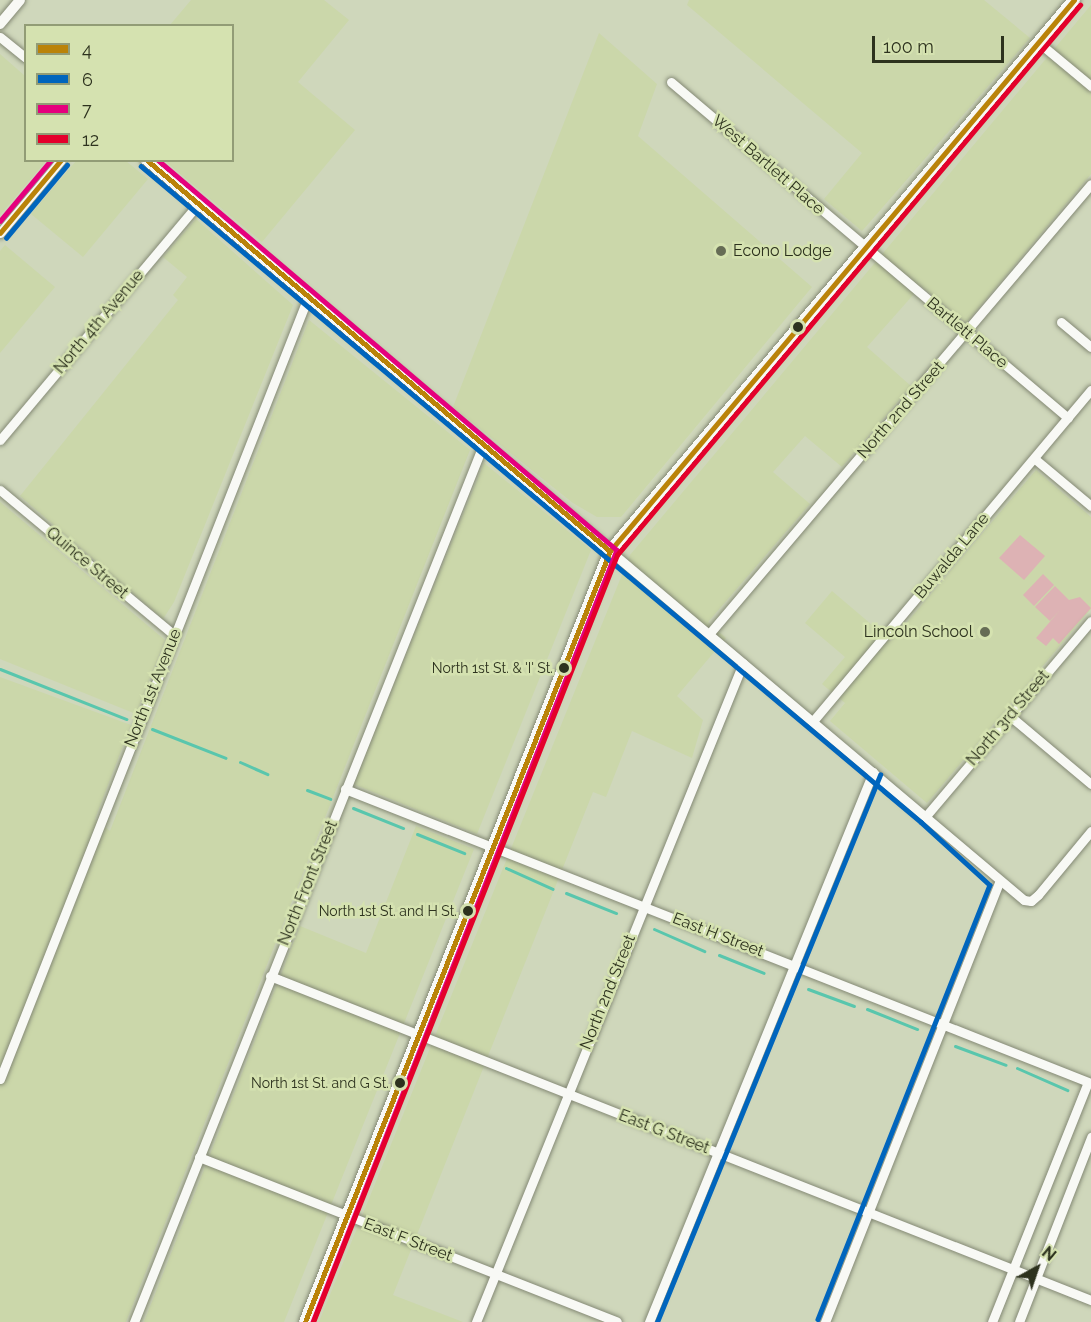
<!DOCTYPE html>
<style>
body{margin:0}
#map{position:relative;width:1091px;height:1322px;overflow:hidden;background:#cfd7bb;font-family:Raleway,sans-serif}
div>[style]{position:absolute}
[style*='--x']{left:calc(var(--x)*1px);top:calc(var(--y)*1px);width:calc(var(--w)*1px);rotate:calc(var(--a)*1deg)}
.built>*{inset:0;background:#cbd7aa}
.green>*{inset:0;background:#ddb2b4}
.stream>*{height:3px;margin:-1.5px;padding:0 1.5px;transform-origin:1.5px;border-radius:1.5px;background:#59c6ad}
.roads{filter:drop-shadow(0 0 2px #848975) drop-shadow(0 0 2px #848975)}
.minor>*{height:9px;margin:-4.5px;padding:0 4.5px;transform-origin:4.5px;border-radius:4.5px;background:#f8f9f5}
.tertiary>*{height:10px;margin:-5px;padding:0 5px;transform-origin:5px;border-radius:5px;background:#f8f9f5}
.secondary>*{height:12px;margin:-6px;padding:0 6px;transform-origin:6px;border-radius:6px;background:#f8f9f5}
.bus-1>*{height:4.5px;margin:-2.25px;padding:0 2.25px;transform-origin:2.25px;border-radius:2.25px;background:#ba8309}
.bus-2>*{height:4.5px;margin:-2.25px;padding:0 2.25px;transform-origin:2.25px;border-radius:2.25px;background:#0065bd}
.bus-3>*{height:4.5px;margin:-2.25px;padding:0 2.25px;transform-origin:2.25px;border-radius:2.25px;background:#e5007d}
.bus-4>*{height:4.5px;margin:-2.25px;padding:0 2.25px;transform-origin:2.25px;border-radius:2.25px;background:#e4002b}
.dots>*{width:16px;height:16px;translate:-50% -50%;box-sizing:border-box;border:3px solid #d5e2b0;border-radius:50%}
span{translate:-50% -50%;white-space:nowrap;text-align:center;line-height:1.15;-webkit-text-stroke:5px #d5e2b0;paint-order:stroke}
.bus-label{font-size:14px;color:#2d321e}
.right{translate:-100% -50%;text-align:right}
.street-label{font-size:16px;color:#2d321e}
.poi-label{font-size:16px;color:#2d321e}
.left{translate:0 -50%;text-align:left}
.legend{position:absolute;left:24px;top:24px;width:210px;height:138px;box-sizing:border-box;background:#d5e2b0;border:2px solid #929c76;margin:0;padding:8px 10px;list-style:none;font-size:18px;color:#2d321e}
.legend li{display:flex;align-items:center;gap:12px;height:30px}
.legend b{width:30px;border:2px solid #929c76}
.north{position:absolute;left:1007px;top:1238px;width:60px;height:60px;-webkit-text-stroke:4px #d5e2b0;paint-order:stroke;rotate:40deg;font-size:16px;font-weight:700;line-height:24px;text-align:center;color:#2d321e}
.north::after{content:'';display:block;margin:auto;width:21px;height:27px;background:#2d321e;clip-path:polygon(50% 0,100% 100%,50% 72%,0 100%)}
.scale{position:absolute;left:872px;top:36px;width:132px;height:27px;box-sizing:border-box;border:3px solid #2d321e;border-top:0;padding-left:8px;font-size:18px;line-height:21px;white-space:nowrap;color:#2d321e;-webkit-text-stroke:4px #d5e2b0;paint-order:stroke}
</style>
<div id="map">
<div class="built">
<div style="clip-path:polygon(191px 0,324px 0,349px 20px,298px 82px,355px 130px,262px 242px,165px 161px,232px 160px,232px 26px,170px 25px)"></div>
<div style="clip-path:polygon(689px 0,984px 0,1030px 38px,862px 231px,824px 199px,862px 153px,687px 5px)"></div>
<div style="clip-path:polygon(1091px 5px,1091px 174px,966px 323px,921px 286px,867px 347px,911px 386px,842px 467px,805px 436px,773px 472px,810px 504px,708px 622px,726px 638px,677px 696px,703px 720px,692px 758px,632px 731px,606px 797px,593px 792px,393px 1295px,463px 1322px,319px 1322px,630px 555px)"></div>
<div style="clip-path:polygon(599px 33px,657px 84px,638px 136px,812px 287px,621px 517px,597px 517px,573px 503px,453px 407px)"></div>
<div style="clip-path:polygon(0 54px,25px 76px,26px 160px,46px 161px,0 215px)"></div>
<div style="clip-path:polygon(76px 161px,126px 161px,148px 179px,83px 257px,31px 214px)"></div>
<div style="clip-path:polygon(196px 219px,293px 305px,174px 602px,163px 619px,20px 496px,178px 300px,173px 295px,187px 277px,163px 257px)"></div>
<div style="clip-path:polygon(5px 245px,55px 287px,0 353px,0 251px)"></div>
<div style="clip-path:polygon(309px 320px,470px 450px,126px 1322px,0 1322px,0 677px,131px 725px,95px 819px,110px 831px)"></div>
<div style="clip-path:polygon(484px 463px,591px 550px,477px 834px,353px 784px)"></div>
<div style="clip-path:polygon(1036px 470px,1091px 517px,1091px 609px,927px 803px,830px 721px,845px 703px,822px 684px,845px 657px,805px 623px,832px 591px,891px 641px)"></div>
<div style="clip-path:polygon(0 502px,165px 640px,136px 714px,0 659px)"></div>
<div style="clip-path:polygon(416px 826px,474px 849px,284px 1322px,144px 1322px,300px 926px,366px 953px)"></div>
</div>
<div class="green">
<div style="clip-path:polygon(1020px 535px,1045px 556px,1024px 580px,999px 558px)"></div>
<div style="clip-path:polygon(1043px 574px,1054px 585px,1034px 606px,1023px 595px)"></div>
<div style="clip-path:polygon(1055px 586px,1069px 600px,1080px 597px,1091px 608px,1059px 644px,1053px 638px,1046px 646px,1036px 638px,1060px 610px,1050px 621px,1035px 607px)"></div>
</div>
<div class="stream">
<div style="--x:0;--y:669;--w:136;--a:21.6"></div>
<div style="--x:152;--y:729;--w:79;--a:21.4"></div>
<div style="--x:240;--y:762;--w:30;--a:24"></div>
<div style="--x:307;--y:790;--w:25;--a:21"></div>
<div style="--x:353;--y:808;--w:54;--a:21.8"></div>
<div style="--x:417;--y:834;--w:51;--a:22"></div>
<div style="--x:506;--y:868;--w:51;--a:24.1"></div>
<div style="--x:566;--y:893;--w:54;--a:21.8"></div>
<div style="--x:654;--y:929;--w:55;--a:23.7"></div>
<div style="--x:719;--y:955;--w:48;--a:21.8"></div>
<div style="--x:808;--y:989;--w:49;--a:20.3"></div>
<div style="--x:867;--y:1009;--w:54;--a:21.8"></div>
<div style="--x:955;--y:1046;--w:54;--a:20.4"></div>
<div style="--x:1017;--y:1068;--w:55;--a:23.7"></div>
</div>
<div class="roads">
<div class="minor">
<div style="--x:0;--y:37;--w:33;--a:39"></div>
<div style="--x:1038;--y:42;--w:69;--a:39.7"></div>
<div style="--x:671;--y:82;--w:520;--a:40.24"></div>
<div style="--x:0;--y:233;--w:95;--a:-50.1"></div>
<div style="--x:1061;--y:322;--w:39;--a:40"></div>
<div style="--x:0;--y:440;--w:308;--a:-50"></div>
<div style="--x:1035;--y:459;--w:73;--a:40"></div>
<div style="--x:0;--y:490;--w:226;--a:39.8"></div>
<div style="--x:610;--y:551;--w:541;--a:40.13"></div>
<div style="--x:1024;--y:900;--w:7;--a:8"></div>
<div style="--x:1031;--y:901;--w:9;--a:-41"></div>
<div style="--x:1038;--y:895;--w:83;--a:-50.4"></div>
<div style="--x:709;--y:634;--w:590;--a:-49.67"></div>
<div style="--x:1010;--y:716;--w:106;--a:40"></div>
<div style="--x:813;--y:721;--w:432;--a:-50"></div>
<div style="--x:345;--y:789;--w:802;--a:21.51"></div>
<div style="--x:926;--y:816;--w:255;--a:-49.8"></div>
<div style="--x:270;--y:976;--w:883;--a:21.54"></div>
<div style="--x:0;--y:1079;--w:840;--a:-68.5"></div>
<div style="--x:199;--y:1157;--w:449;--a:21.5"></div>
<div style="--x:134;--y:1322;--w:944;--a:-68.3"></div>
<div style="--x:476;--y:1322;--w:711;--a:-67.94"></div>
<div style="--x:649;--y:1322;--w:594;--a:-67.84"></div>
<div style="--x:825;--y:1322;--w:472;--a:-68.4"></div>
<div style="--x:992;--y:1322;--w:258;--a:-68.2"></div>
<div style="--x:1019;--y:1322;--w:199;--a:-68.7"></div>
</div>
<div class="tertiary">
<div style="--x:0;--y:24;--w:31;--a:-50"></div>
<div style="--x:146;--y:160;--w:607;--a:40.12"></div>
</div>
<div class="secondary">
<div style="--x:305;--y:1322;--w:829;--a:-68.42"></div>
<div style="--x:610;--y:551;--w:720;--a:-49.9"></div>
</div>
</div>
<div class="bus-1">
<div style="--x:147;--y:160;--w:606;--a:40.18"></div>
<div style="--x:0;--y:233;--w:95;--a:-50.1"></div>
<div style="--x:305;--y:1322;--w:829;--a:-68.42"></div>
<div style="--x:610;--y:551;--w:720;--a:-49.9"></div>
</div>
<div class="bus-2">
<div style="--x:141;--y:166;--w:1019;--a:40.06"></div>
<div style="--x:921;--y:822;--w:93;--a:42.4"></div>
<div style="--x:990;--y:885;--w:467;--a:111.6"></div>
<div style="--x:6;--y:238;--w:95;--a:-50.1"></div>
<div style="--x:657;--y:1322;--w:591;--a:-67.82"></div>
</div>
<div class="bus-3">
<div style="--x:158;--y:160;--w:602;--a:40.35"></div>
<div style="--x:617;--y:550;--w:830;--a:111.49"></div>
<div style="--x:0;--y:221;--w:80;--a:-50.1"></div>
</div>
<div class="bus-4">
<div style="--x:313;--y:1322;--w:825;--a:-68.38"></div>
<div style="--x:617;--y:555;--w:719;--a:-49.91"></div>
</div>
<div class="dots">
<div style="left:721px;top:251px;background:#666c55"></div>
<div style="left:798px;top:327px;background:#2d321e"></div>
<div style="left:985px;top:632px;background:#666c55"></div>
<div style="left:564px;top:668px;background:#2d321e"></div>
<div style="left:468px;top:911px;background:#2d321e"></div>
<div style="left:400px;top:1083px;background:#2d321e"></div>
</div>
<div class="bus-label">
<span class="right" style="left:553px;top:668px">North 1st St. &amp; 'I' St.</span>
<span class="right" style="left:457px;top:911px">North 1st St. and H St.</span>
<span class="right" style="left:389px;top:1083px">North 1st St. and G St.</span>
</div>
<div class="street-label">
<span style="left:768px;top:165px;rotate:41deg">West Bartlett Place</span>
<span style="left:99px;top:322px;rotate:-50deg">North 4th Avenue</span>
<span style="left:967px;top:333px;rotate:40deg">Bartlett Place</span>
<span style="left:901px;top:410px;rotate:-49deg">North 2nd Street</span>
<span style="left:952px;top:556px;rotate:-50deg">Buwalda Lane</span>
<span style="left:87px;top:563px;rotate:40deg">Quince Street</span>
<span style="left:153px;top:688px;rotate:-68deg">North 1st Avenue</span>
<span style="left:1008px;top:718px;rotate:-50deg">North 3rd Street</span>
<span style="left:308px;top:883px;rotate:-68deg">North Front Street</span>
<span style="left:718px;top:935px;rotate:21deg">East H Street</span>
<span style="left:608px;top:992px;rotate:-68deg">North 2nd Street</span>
<span style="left:664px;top:1132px;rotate:21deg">East G Street</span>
<span style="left:408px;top:1240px;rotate:21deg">East F Street</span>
</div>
<div class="poi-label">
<span class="left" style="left:733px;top:251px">Econo Lodge</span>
<span class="right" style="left:973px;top:632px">Lincoln School</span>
</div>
<ul class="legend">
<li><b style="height:8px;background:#ba8309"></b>4</li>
<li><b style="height:8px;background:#0065bd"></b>6</li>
<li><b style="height:8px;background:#e5007d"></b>7</li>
<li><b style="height:8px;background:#e4002b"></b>12</li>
</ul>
<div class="north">N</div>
<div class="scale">100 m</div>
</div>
